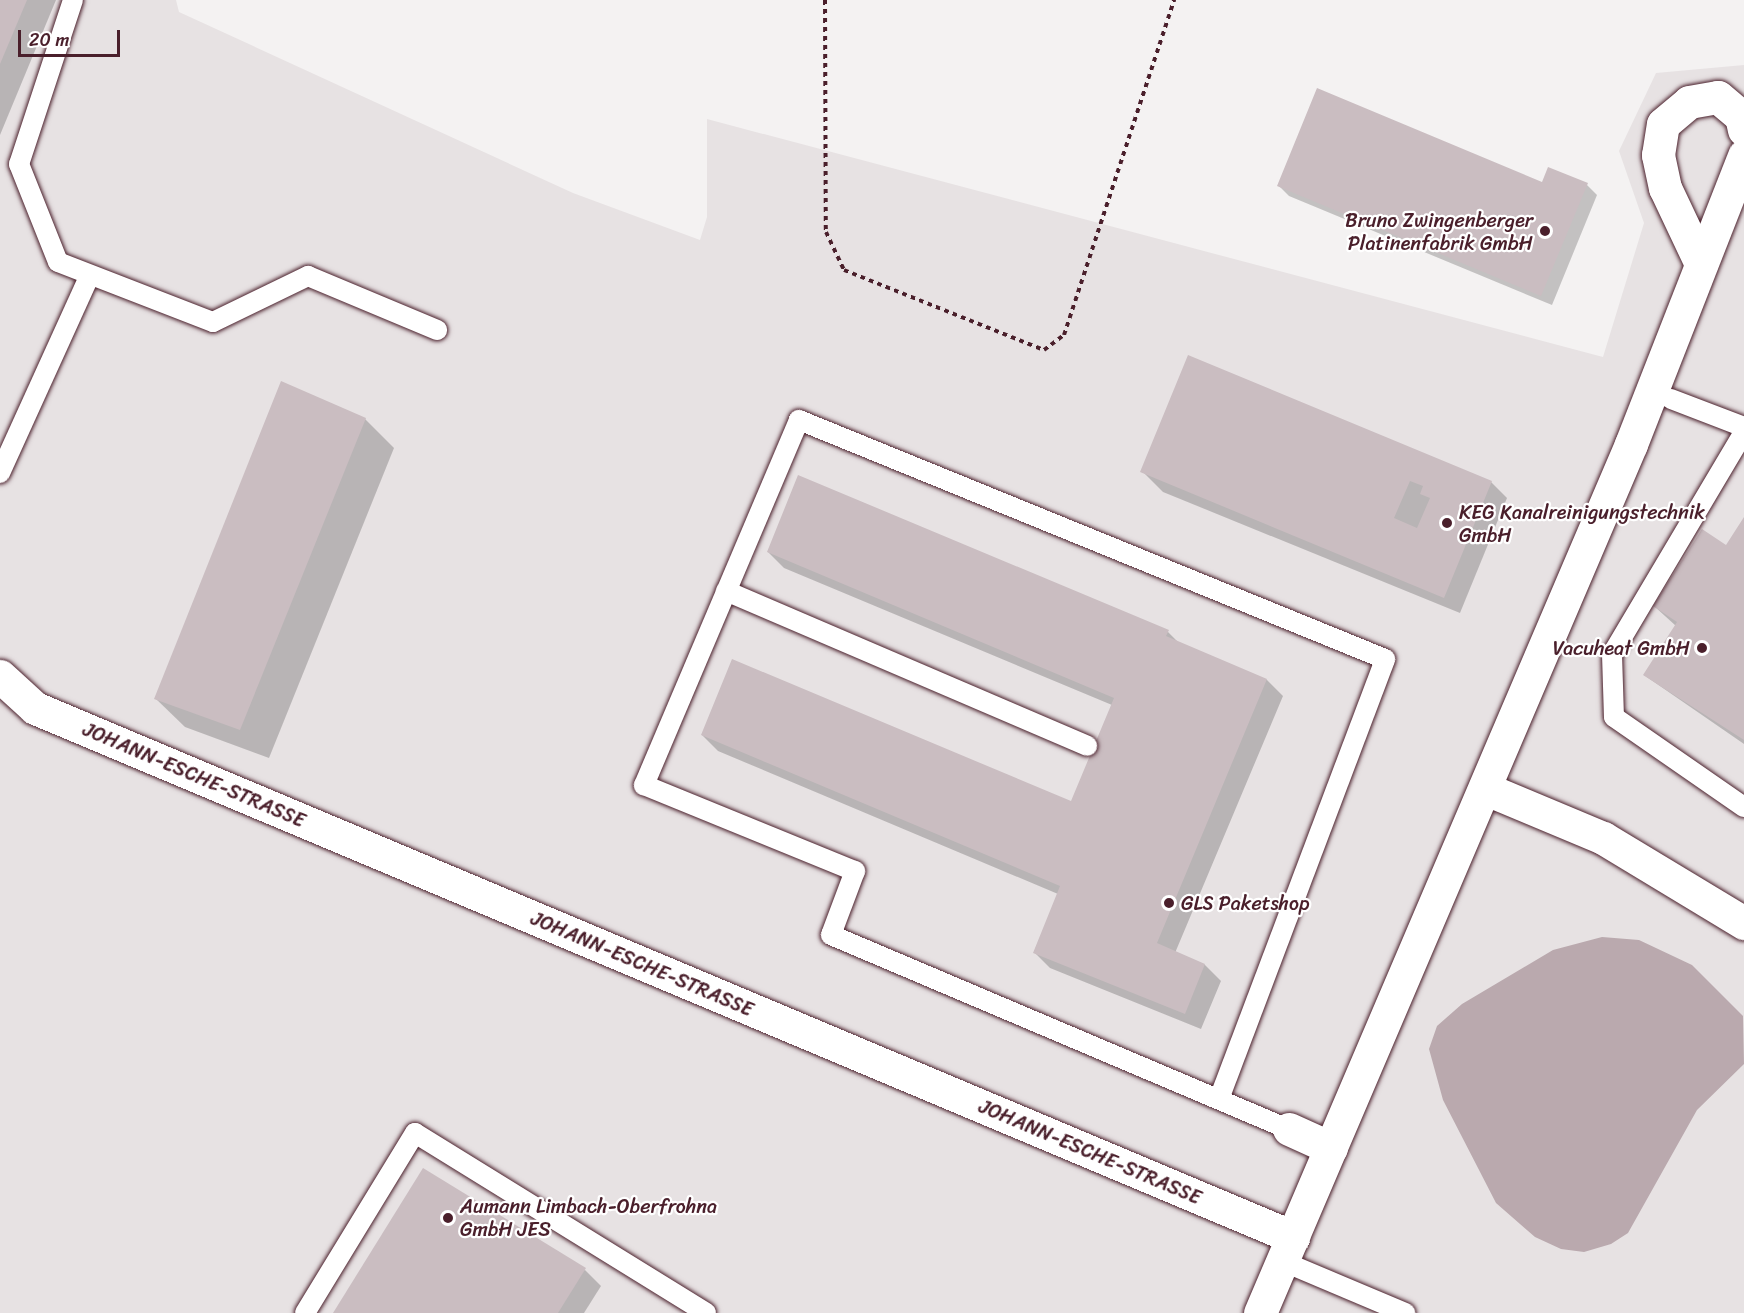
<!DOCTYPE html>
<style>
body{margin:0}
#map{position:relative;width:1744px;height:1313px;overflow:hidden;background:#f4f2f2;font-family:Sriracha,sans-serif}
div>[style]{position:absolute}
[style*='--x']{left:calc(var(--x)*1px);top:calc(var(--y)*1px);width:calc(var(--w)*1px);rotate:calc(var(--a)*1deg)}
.built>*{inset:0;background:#e7e2e3}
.water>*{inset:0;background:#baa9ae}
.shadow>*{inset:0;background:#0003}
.building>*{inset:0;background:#cabdc1}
.path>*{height:4px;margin-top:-2px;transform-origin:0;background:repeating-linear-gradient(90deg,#4a1f2b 0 4.5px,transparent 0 9px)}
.roads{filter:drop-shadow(0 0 2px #4a1f2b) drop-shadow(0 0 2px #4a1f2b)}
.service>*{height:20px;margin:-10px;padding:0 10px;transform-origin:10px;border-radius:10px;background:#fff}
.minor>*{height:33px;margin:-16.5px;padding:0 16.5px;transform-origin:16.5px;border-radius:16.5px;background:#fff}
.dots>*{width:16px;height:16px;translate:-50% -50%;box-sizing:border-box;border:3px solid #fff;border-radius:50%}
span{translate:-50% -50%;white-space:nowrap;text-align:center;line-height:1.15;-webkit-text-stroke:4.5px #fff;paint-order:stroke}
.poi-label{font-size:20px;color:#4a1f2b}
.right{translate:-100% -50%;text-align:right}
.left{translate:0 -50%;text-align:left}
.street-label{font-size:20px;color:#4a1f2b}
.scale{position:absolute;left:18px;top:30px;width:102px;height:27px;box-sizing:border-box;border:3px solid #4a1f2b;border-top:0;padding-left:8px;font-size:18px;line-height:21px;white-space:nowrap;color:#4a1f2b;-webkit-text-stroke:4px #fff;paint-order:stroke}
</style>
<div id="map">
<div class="built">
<div style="clip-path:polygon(0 0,176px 0,179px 12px,573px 193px,700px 240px,707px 217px,707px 119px,1603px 357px,1644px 223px,1619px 151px,1656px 73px,1744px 65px,1744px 1313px,0 1313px)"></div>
</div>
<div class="water">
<div style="clip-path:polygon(1602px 937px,1639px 940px,1692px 965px,1743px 1016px,1744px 1064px,1697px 1110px,1628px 1233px,1611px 1244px,1584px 1252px,1561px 1249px,1535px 1237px,1496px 1203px,1443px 1100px,1429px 1049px,1437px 1026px,1462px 1004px,1553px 950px)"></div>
</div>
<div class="shadow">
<div style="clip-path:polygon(0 0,56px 0,0 135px)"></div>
<div style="clip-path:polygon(1587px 185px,1597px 195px,1552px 305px,1289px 196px,1279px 186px)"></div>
<div style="clip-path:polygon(365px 419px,394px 448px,269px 758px,185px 727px,155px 698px)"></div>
<div style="clip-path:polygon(1142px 471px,1491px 482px,1507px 498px,1460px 613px,1163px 492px)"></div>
<div style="clip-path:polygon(1744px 520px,1744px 744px,1644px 675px,1676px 626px,1654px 606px,1727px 547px)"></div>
<div style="clip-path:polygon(768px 552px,1168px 632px,1180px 644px,1267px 680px,1283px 696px,1175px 953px,1205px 965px,1221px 981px,1201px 1029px,1050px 968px,1034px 952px,1058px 894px,718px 751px,702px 735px,1071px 803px,1112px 705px,784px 568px)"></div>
<div style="clip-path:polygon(585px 1270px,601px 1286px,584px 1313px,335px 1313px)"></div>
</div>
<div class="building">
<div style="clip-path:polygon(0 0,27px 0,0 64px)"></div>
<div style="clip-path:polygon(1317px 88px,1542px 182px,1548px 167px,1588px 183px,1541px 296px,1277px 186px)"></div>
<div style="clip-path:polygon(evenodd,1188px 355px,1492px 481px,1444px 598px,1140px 472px,1188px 355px,1410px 481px,1423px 486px,1420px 494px,1430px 498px,1417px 528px,1394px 518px,1410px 481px)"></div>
<div style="clip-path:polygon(281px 381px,366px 418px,240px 730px,154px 699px)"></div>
<div style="clip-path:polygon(798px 475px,1169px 630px,1166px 636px,1267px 679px,1157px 943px,1205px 964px,1185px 1014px,1033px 953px,1060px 886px,701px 735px,732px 659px,1071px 801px,1114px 698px,767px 552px)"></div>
<div style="clip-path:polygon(1744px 517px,1744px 740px,1643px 675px,1677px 622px,1653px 606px,1702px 529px,1726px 545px)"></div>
<div style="clip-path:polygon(423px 1168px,586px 1268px,558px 1313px,333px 1313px)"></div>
</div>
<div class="path">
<div style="--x:825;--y:0;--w:232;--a:89.8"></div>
<div style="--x:826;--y:232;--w:42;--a:64.7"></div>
<div style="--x:844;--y:270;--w:215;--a:21.8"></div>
<div style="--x:1044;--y:350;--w:25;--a:-37"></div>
<div style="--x:1064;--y:335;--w:353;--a:-71.8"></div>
</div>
<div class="roads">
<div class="service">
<div style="--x:73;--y:0;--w:173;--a:108.2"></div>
<div style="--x:19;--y:164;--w:105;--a:68.3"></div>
<div style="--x:58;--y:262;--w:166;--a:21.2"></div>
<div style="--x:213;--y:322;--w:106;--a:-25.8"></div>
<div style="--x:308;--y:276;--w:140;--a:22.7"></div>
<div style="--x:1671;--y:399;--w:78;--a:21"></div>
<div style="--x:1744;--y:432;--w:258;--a:120.7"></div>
<div style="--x:1612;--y:654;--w:63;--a:88.2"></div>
<div style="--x:1614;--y:717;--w:158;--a:34.7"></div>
<div style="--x:0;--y:473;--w:217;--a:-65.6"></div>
<div style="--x:726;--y:591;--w:393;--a:23.2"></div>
<div style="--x:1219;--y:1099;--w:470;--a:-69.3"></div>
<div style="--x:1385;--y:659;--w:633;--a:-157.81"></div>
<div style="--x:799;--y:420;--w:397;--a:113"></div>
<div style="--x:644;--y:785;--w:228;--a:22.2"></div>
<div style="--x:855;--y:871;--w:68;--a:110.6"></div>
<div style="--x:831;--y:935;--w:497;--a:23"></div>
<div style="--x:1282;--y:1261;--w:134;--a:22.9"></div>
<div style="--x:305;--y:1313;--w:211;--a:-58.6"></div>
<div style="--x:415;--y:1133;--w:342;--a:31.7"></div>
</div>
<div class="minor">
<div style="--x:1701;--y:264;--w:84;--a:-115.3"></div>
<div style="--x:1665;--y:188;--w:34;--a:-102"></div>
<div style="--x:1658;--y:155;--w:31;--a:-81"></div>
<div style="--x:1663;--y:124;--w:34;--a:-40"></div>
<div style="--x:1689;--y:102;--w:29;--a:-10"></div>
<div style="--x:1718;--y:97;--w:30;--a:40"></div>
<div style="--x:1741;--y:116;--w:14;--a:78"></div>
<div style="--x:0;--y:676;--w:47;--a:42.4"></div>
<div style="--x:35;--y:708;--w:1365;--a:22.81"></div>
<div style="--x:1486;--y:789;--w:127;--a:22.7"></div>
<div style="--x:1603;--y:838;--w:165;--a:31.1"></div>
<div style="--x:1289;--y:1129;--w:46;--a:24.3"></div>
<div style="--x:1260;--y:1313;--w:945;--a:-66.88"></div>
<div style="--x:1631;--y:444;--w:310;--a:-68.6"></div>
</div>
</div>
<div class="dots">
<div style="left:1545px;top:231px;background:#4a1f2b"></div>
<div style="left:1447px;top:523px;background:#4a1f2b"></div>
<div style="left:1702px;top:648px;background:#4a1f2b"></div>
<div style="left:1169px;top:903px;background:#4a1f2b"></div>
<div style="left:448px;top:1218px;background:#4a1f2b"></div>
</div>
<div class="poi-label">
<span class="right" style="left:1533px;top:232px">Bruno Zwingenberger<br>Platinenfabrik GmbH</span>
<span class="left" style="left:1459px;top:524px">KEG Kanalreinigungstechnik<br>GmbH</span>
<span class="right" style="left:1690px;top:648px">Vacuheat GmbH</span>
<span class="left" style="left:1181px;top:903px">GLS Paketshop</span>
<span class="left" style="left:460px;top:1218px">Aumann Limbach-Oberfrohna<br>GmbH JES</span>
</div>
<div class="street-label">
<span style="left:194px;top:775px;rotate:23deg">JOHANN-ESCHE-STRASSE</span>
<span style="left:642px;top:964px;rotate:23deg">JOHANN-ESCHE-STRASSE</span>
<span style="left:1090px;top:1152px;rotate:23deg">JOHANN-ESCHE-STRASSE</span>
</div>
<div class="scale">20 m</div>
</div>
